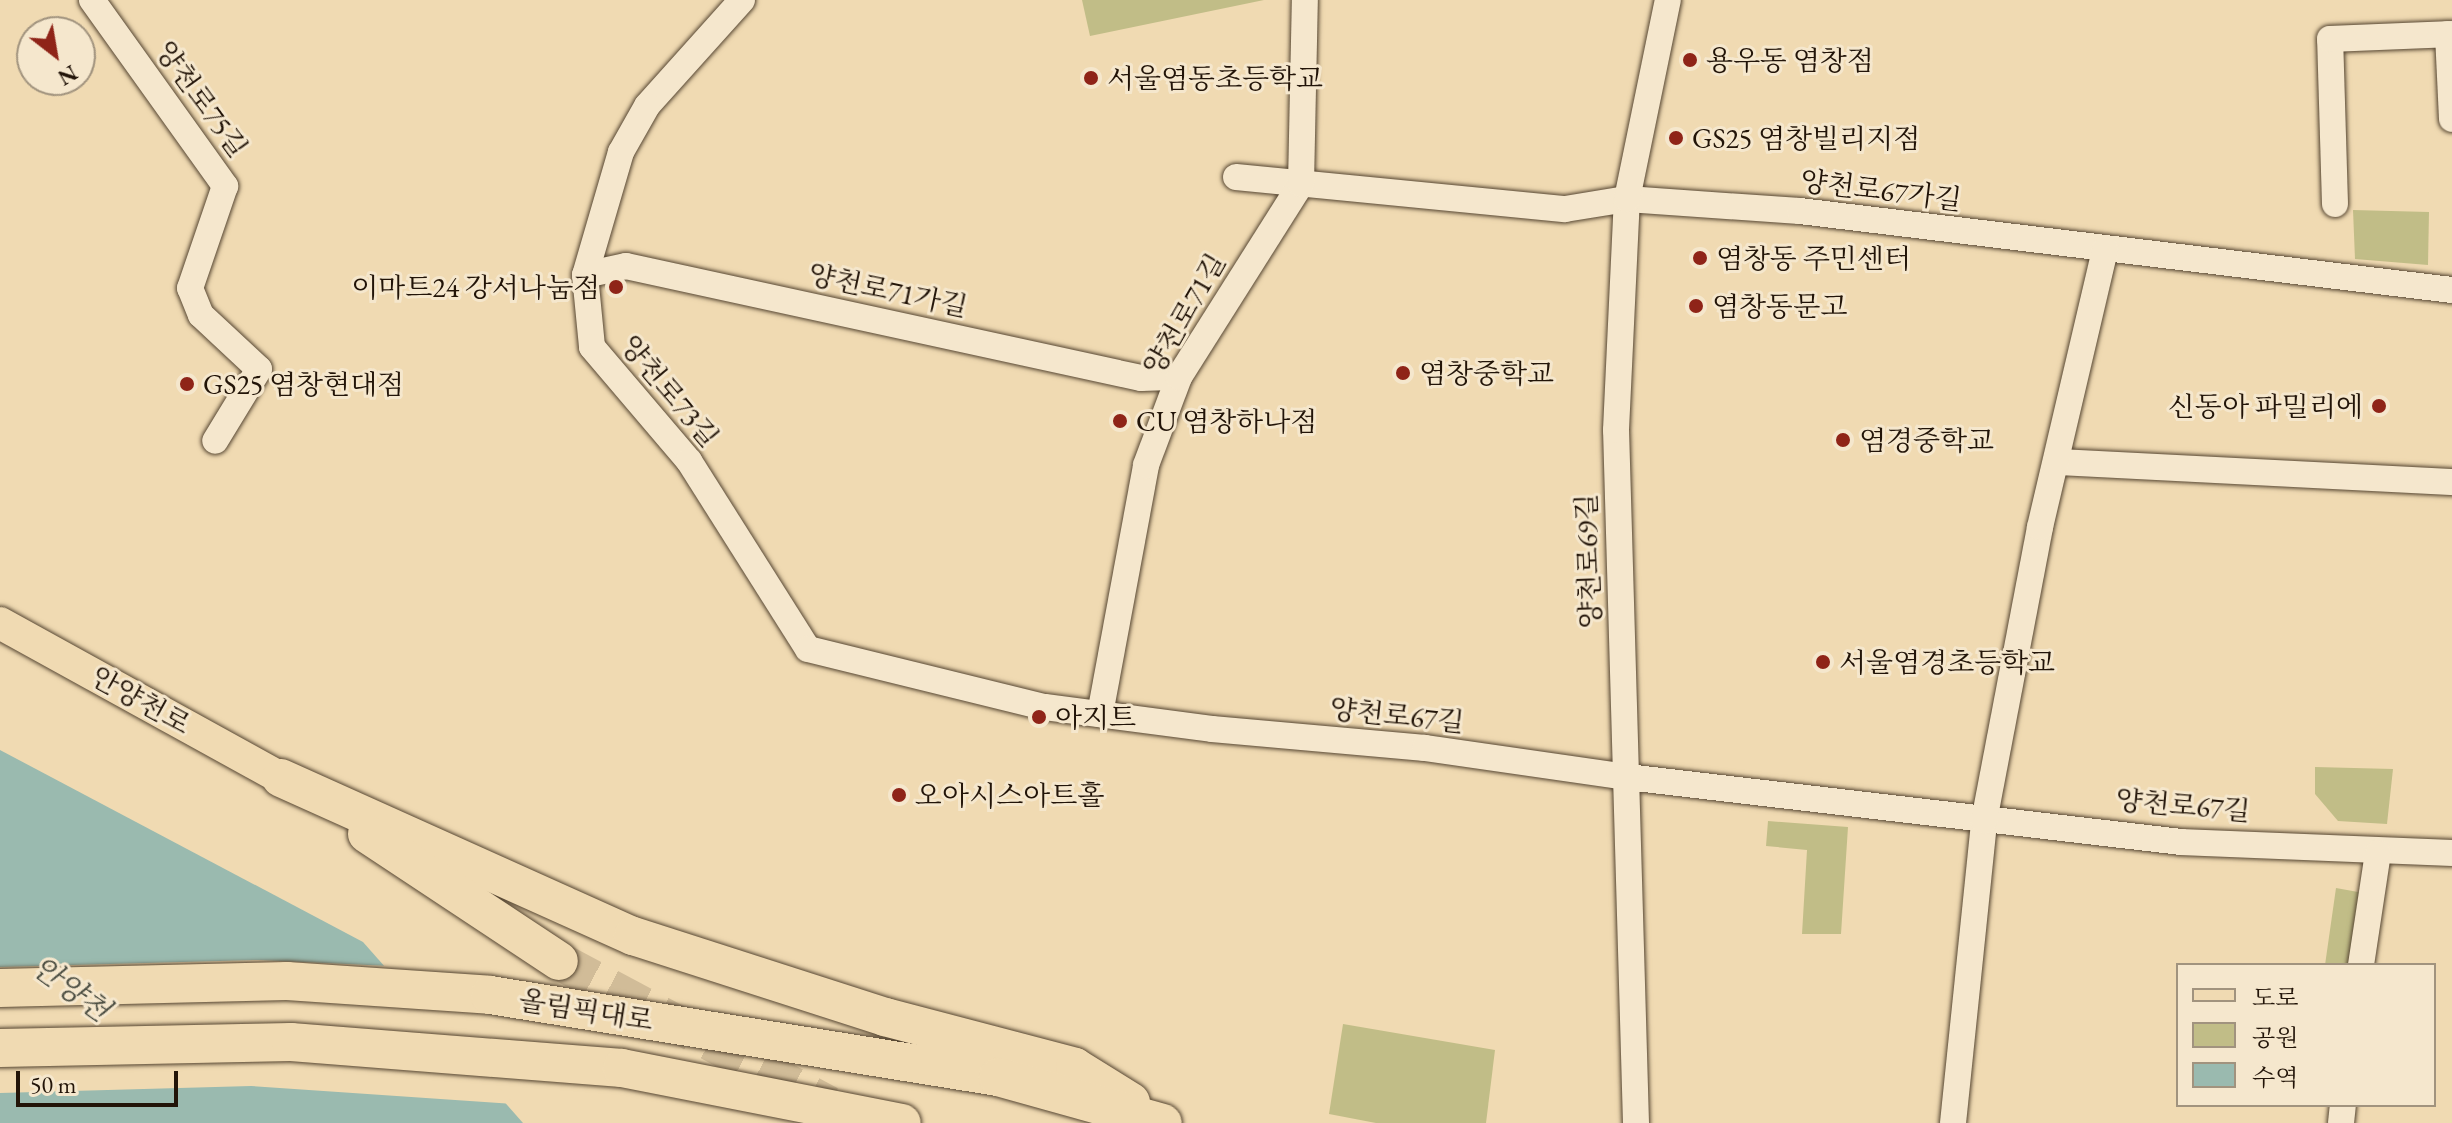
<!DOCTYPE html>
<meta charset="utf-8">
<style>
body{margin:0}
#map{position:relative;width:2452px;height:1123px;overflow:hidden;background:#f0dab2;font-family:"EB Garamond","Noto Serif KR",serif}
div>[style]{position:absolute}
[style*='--x']{left:calc(var(--x)*1px);top:calc(var(--y)*1px);width:calc(var(--w)*1px);rotate:calc(var(--a)*1deg)}
.green>*{inset:0;background:#c1bd87}
.water>*{inset:0;background:#9abaaf}
.pier>*{inset:0;background:#f0dab2}
.highway-tunnel>*{height:38px;margin-top:-19px;transform-origin:0;background:repeating-linear-gradient(90deg,#d1bc98 0 38px,transparent 0 57px)}
.roads{filter:drop-shadow(0 0 2px #564632) drop-shadow(0 0 2px #564632)}
.minor>*{height:26px;margin:-13px;padding:0 13px;transform-origin:13px;border-radius:13px;background:#f5e7cd}
.major>*{height:32px;margin:-16px;padding:0 16px;transform-origin:16px;border-radius:16px;background:#f0dab2}
.highway>*{height:38px;margin:-19px;padding:0 19px;transform-origin:19px;border-radius:19px;background:#f0dab2}
.dots>*{width:22px;height:22px;translate:-50% -50%;box-sizing:border-box;border:4px solid #f5e7cd;border-radius:50%}
span{translate:-50% -50%;white-space:nowrap;text-align:center;line-height:1.15;-webkit-text-stroke:6px #f5e7cd;paint-order:stroke}
.poi-label{font-size:28px;color:#221408}
.left{translate:0 -50%;text-align:left}
.right{translate:-100% -50%;text-align:right}
.street-label{font-size:28px;color:#221408}
.water-label{font-size:30px;color:#4c4e42;font-style:italic}
.legend{position:absolute;left:2176px;top:963px;width:260px;height:144px;box-sizing:border-box;background:#f5e7cd;border:2px solid #a1937e;margin:0;padding:10px 14px;list-style:none;font-size:24px;color:#221408}
.legend li{display:flex;align-items:center;gap:16px;height:40px}
.legend b{width:40px;border:2px solid #a1937e}
.north{position:absolute;left:16px;top:16px;width:80px;height:80px;box-sizing:border-box;background:#f5e7cd;border:2px solid #a1937e;border-radius:50%;rotate:149deg;font-size:22px;font-weight:700;line-height:32px;text-align:center;color:#221408}
.north::after{content:'';display:block;margin:auto;width:28px;height:36px;background:#8f2418;clip-path:polygon(50% 0,100% 100%,50% 72%,0 100%)}
.scale{position:absolute;left:16px;top:1071px;width:162px;height:36px;box-sizing:border-box;border:4px solid #221408;border-top:0;padding-left:10px;font-size:24px;line-height:28px;white-space:nowrap;color:#221408;-webkit-text-stroke:6px #f5e7cd;paint-order:stroke}
</style>
<div id="map">
<div class="green">
<div style="clip-path:polygon(1082px 0,1264px 0,1090px 36px)"></div>
<div style="clip-path:polygon(2353px 210px,2429px 212px,2428px 265px,2355px 259px)"></div>
<div style="clip-path:polygon(2315px 767px,2393px 769px,2387px 824px,2338px 821px,2315px 794px)"></div>
<div style="clip-path:polygon(1768px 821px,1848px 827px,1841px 934px,1802px 934px,1807px 850px,1766px 846px)"></div>
<div style="clip-path:polygon(2336px 888px,2369px 894px,2359px 965px,2325px 965px)"></div>
<div style="clip-path:polygon(1343px 1024px,1495px 1050px,1486px 1123px,1376px 1123px,1329px 1114px)"></div>
</div>
<div class="water">
<div style="clip-path:polygon(0 750px,363px 942px,523px 1123px,0 1123px)"></div>
</div>
<div class="pier">
<div style="clip-path:polygon(258px 960px,390px 966px,514px 1104px,251px 1086px,0 1093px,0 967px)"></div>
</div>
<div class="highway-tunnel">
<div style="--x:559;--y:961;--w:306;--a:28.1"></div>
</div>
<div class="roads">
<div class="minor">
<div style="--x:92;--y:0;--w:229;--a:54.4"></div>
<div style="--x:225;--y:186;--w:108;--a:108.9"></div>
<div style="--x:190;--y:288;--w:29;--a:68"></div>
<div style="--x:201;--y:315;--w:79;--a:43"></div>
<div style="--x:259;--y:369;--w:84;--a:121.4"></div>
<div style="--x:742;--y:0;--w:142;--a:131.9"></div>
<div style="--x:647;--y:106;--w:53;--a:119.5"></div>
<div style="--x:621;--y:152;--w:128;--a:106.3"></div>
<div style="--x:585;--y:275;--w:72;--a:84.4"></div>
<div style="--x:592;--y:347;--w:150;--a:49.6"></div>
<div style="--x:689;--y:461;--w:222;--a:57.7"></div>
<div style="--x:808;--y:649;--w:244;--a:13.8"></div>
<div style="--x:1045;--y:707;--w:168;--a:7.5"></div>
<div style="--x:1212;--y:729;--w:214;--a:5.1"></div>
<div style="--x:1425;--y:748;--w:204;--a:8.2"></div>
<div style="--x:1627;--y:777;--w:558;--a:6.69"></div>
<div style="--x:2181;--y:842;--w:271;--a:2.3"></div>
<div style="--x:2448;--y:34;--w:85;--a:87.3"></div>
<div style="--x:1236;--y:177;--w:331;--a:5.6"></div>
<div style="--x:1565;--y:209;--w:63;--a:-9.2"></div>
<div style="--x:1627;--y:199;--w:173;--a:4"></div>
<div style="--x:1800;--y:211;--w:657;--a:6.91"></div>
<div style="--x:2335;--y:204;--w:165;--a:-91.7"></div>
<div style="--x:2330;--y:39;--w:122;--a:-2.3"></div>
<div style="--x:585;--y:275;--w:42;--a:-12.4"></div>
<div style="--x:626;--y:266;--w:527;--a:12.27"></div>
<div style="--x:1141;--y:378;--w:38;--a:-2"></div>
<div style="--x:2057;--y:462;--w:396;--a:2.9"></div>
<div style="--x:1100;--y:714;--w:253;--a:-79.5"></div>
<div style="--x:1146;--y:465;--w:94;--a:-69.4"></div>
<div style="--x:1179;--y:377;--w:228;--a:-57.7"></div>
<div style="--x:1301;--y:184;--w:184;--a:-88.8"></div>
<div style="--x:2361;--y:965;--w:113;--a:-81.4"></div>
<div style="--x:1636;--y:1123;--w:693;--a:-91.65"></div>
<div style="--x:1616;--y:430;--w:231;--a:-87.3"></div>
<div style="--x:1627;--y:199;--w:203;--a:-78.4"></div>
<div style="--x:1953;--y:1123;--w:304;--a:-84.1"></div>
<div style="--x:1984;--y:821;--w:299;--a:-79.2"></div>
<div style="--x:2040;--y:527;--w:285;--a:-76.8"></div>
<div style="--x:2341;--y:1123;--w:18;--a:-84"></div>
</div>
<div class="major">
<div style="--x:0;--y:623;--w:321;--a:28.9"></div>
</div>
<div class="highway">
<div style="--x:281;--y:778;--w:386;--a:24.2"></div>
<div style="--x:633;--y:936;--w:265;--a:17.8"></div>
<div style="--x:885;--y:1017;--w:196;--a:14.7"></div>
<div style="--x:1075;--y:1067;--w:66;--a:32"></div>
<div style="--x:367;--y:834;--w:230;--a:33.5"></div>
<div style="--x:0;--y:988;--w:287;--a:-1.4"></div>
<div style="--x:287;--y:981;--w:203;--a:3.9"></div>
<div style="--x:490;--y:995;--w:515;--a:9.17"></div>
<div style="--x:998;--y:1077;--w:171;--a:15.6"></div>
<div style="--x:0;--y:1048;--w:291;--a:-1.2"></div>
<div style="--x:291;--y:1042;--w:332;--a:4.5"></div>
<div style="--x:622;--y:1068;--w:285;--a:11.1"></div>
</div>
</div>
<div class="dots">
<div style="left:1690px;top:60px;background:#8f2418"></div>
<div style="left:1091px;top:78px;background:#8f2418"></div>
<div style="left:1676px;top:138px;background:#8f2418"></div>
<div style="left:1700px;top:258px;background:#8f2418"></div>
<div style="left:616px;top:287px;background:#8f2418"></div>
<div style="left:1696px;top:306px;background:#8f2418"></div>
<div style="left:1403px;top:373px;background:#8f2418"></div>
<div style="left:187px;top:384px;background:#8f2418"></div>
<div style="left:2379px;top:406px;background:#8f2418"></div>
<div style="left:1120px;top:421px;background:#8f2418"></div>
<div style="left:1843px;top:440px;background:#8f2418"></div>
<div style="left:1823px;top:662px;background:#8f2418"></div>
<div style="left:1039px;top:717px;background:#8f2418"></div>
<div style="left:899px;top:795px;background:#8f2418"></div>
</div>
<div class="poi-label">
<span class="left" style="left:1706px;top:60px">용우동 염창점</span>
<span class="left" style="left:1107px;top:78px">서울염동초등학교</span>
<span class="left" style="left:1692px;top:138px">GS25 염창빌리지점</span>
<span class="left" style="left:1716px;top:258px">염창동 주민센터</span>
<span class="right" style="left:600px;top:287px">이마트24 강서나눔점</span>
<span class="left" style="left:1712px;top:306px">염창동문고</span>
<span class="left" style="left:1419px;top:373px">염창중학교</span>
<span class="left" style="left:203px;top:384px">GS25 염창현대점</span>
<span class="right" style="left:2363px;top:406px">신동아 파밀리에</span>
<span class="left" style="left:1136px;top:421px">CU 염창하나점</span>
<span class="left" style="left:1859px;top:440px">염경중학교</span>
<span class="left" style="left:1839px;top:662px">서울염경초등학교</span>
<span class="left" style="left:1055px;top:717px">아지트</span>
<span class="left" style="left:915px;top:795px">오아시스아트홀</span>
</div>
<div class="street-label">
<span style="left:202px;top:99px;rotate:54deg">양천로75길</span>
<span style="left:1881px;top:190px;rotate:7deg">양천로67가길</span>
<span style="left:888px;top:290px;rotate:12deg">양천로71가길</span>
<span style="left:1184px;top:314px;rotate:-60deg">양천로71길</span>
<span style="left:670px;top:391px;rotate:50deg">양천로73길</span>
<span style="left:1588px;top:561px;rotate:-92deg">양천로69길</span>
<span style="left:141px;top:700px;rotate:29deg">안양천로</span>
<span style="left:1397px;top:715px;rotate:6deg">양천로67길</span>
<span style="left:2183px;top:805px;rotate:5deg">양천로67길</span>
<span style="left:586px;top:1010px;rotate:9deg">올림픽대로</span>
</div>
<div class="water-label">
<span style="left:71px;top:989px;rotate:36deg">안양천</span>
</div>
<ul class="legend">
<li><b style="height:10px;background:#f0dab2"></b>도로</li>
<li><b style="height:22px;background:#c1bd87"></b>공원</li>
<li><b style="height:22px;background:#9abaaf"></b>수역</li>
</ul>
<div class="north">N</div>
<div class="scale">50 m</div>
</div>
